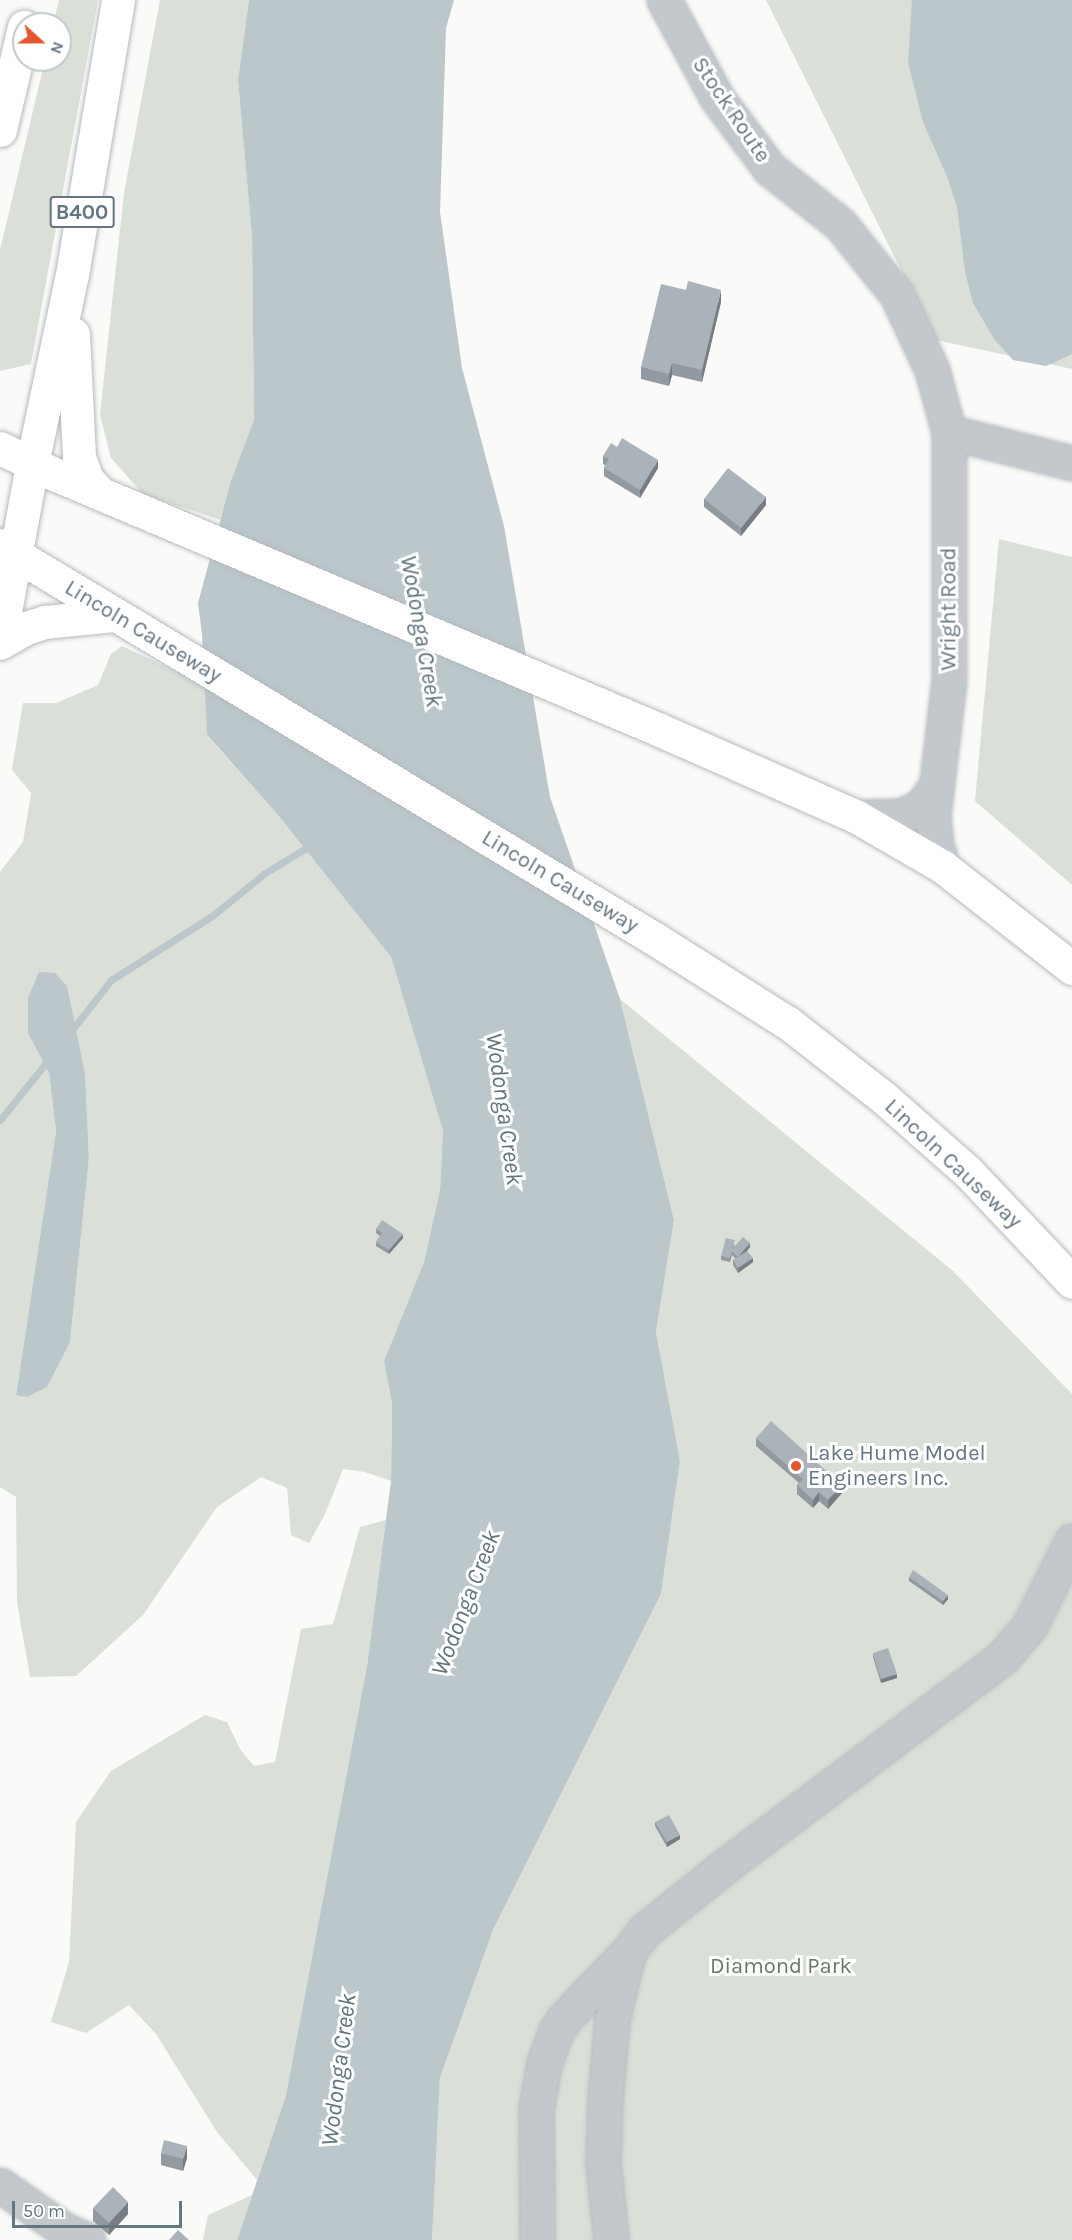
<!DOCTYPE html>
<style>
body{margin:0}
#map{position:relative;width:1072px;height:2240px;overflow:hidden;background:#fafaf8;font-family:Karla,sans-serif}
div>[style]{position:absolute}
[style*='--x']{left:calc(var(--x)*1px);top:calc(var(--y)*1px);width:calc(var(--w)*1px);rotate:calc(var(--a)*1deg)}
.green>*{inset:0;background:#dadfd7}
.water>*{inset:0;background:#bbc7cb}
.stream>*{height:7px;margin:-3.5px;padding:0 3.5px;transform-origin:3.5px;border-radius:3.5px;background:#bbc7cb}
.roads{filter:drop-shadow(0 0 2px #b5babe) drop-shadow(0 0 2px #b5babe)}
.minor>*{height:33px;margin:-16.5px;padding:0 16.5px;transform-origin:16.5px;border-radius:16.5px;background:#c3c8cc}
.major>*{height:33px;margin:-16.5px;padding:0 16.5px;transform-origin:16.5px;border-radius:16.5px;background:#fff}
.highway>*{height:33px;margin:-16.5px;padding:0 16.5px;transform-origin:16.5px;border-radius:16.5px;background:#fff}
.wall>*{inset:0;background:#929a9f}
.shaded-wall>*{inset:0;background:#777d82}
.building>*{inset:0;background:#aab3b9}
.dots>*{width:16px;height:16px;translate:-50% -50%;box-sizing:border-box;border:3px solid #fff;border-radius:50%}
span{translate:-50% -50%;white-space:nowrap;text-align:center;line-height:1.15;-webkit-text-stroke:6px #fff;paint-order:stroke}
.shield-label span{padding:2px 4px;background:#fff;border:2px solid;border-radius:4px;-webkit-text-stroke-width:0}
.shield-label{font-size:21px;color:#657683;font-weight:700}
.street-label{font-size:22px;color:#657683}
.poi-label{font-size:22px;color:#657683}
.left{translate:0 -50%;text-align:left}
.park-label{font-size:22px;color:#687a64}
.water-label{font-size:24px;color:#60757c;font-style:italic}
.north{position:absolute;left:12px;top:12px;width:60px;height:60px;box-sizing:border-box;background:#fff;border:2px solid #c1c8cd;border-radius:50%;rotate:111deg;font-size:16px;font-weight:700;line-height:24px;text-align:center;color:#657683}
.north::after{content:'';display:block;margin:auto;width:21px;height:27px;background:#e4572e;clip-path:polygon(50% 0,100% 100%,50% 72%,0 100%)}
.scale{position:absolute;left:12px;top:2201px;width:170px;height:27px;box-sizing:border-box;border:3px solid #657683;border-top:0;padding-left:8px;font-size:18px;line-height:21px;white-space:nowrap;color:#657683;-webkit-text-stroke:4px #fff;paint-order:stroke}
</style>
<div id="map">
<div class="green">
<div style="clip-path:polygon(59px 0,98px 0,31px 364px,0 371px,0 250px,45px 60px,60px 60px,60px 24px,53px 24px)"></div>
<div style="clip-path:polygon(160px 0,249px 0,238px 80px,252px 236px,254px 420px,220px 520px,143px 494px,111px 458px,100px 414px,124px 193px)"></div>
<div style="clip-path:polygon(766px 0,1072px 0,1072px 369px,936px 340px)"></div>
<div style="clip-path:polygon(999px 539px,1072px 557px,1072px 885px,975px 801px)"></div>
<div style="clip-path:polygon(evenodd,122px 646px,205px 685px,207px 736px,278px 815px,391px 957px,443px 1131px,440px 1190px,424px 1262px,384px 1361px,392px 1404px,391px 1481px,365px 1472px,343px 1469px,325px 1514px,309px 1543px,291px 1535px,287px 1488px,261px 1477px,217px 1507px,143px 1615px,76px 1676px,30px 1677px,17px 1602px,16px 1497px,0 1487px,0 872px,23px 842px,31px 793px,12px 770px,23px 703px,56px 703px,98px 685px,111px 654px,122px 646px,28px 1032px,85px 1074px,89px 1158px,70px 1342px,16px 1394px,56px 1131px,49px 1073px,28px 1032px)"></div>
<div style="clip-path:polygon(620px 999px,953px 1271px,1072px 1394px,1072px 2240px,432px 2240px,440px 2078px,493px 1930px,661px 1594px,680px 1461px,656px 1332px,674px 1220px)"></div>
<div style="clip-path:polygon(386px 1520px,367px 1666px,286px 2095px,257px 2180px,217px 2132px,156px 2034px,129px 2005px,86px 2033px,51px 2022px,69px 1962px,76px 1822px,111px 1771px,205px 1715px,227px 1722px,240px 1749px,254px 1766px,275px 1762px,301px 1629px,333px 1624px,360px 1527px)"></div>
<div style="clip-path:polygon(252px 2195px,237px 2240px,203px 2240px,208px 2215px)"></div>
</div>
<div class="water">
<div style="clip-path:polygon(249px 0,454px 0,446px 28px,440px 212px,462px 368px,504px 526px,550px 797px,620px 999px,674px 1220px,656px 1332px,680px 1461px,661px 1594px,493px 1930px,440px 2078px,432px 2240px,237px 2240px,286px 2095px,367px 1666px,391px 1481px,392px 1404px,384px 1361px,424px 1262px,440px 1190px,443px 1131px,391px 957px,278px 815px,207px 735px,202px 634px,198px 603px,231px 481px,254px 420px,252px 237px,238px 80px)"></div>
<div style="clip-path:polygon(912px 0,1072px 0,1072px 354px,1046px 366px,1013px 360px,994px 339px,973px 303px,965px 272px,957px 207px,948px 179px,923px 122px,908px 62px)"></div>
<div style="clip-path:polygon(39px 972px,55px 973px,67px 986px,85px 1074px,89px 1158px,70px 1342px,47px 1387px,27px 1397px,16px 1395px,56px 1131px,49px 1073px,28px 1033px,28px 998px)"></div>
</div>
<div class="stream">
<div style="--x:71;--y:1031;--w:65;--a:-51.9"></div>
<div style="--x:111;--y:980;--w:120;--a:-32.4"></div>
<div style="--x:212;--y:916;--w:68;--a:-39.1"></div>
<div style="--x:265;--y:873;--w:54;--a:-31.3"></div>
<div style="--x:0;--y:1120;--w:78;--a:-51.2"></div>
</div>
<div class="roads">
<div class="minor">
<div style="--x:664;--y:0;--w:111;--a:61.6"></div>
<div style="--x:717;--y:98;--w:89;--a:53.3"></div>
<div style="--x:770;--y:169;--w:89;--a:38.2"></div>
<div style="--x:840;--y:224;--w:91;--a:51.2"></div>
<div style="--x:897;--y:295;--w:83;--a:65"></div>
<div style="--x:932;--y:370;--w:64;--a:74.7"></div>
<div style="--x:949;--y:432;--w:248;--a:90"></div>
<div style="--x:949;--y:680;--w:137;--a:96.7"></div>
<div style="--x:933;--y:816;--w:29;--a:84"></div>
<div style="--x:936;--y:845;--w:23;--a:72"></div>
<div style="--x:949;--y:432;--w:127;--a:14.1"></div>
<div style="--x:857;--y:817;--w:42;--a:-1.4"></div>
<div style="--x:899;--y:816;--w:15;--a:-20"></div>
<div style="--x:913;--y:811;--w:14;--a:-36"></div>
<div style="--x:924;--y:803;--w:22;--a:-56"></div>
<div style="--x:0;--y:2185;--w:78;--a:35.1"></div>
<div style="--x:64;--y:2230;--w:26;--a:23"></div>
<div style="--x:537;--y:2240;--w:131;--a:-90.4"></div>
<div style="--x:536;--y:2109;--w:46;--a:-79.9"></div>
<div style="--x:544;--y:2064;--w:33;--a:-70"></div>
<div style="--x:555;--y:2033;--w:17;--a:-57"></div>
<div style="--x:564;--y:2019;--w:90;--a:-46.4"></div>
<div style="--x:611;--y:2240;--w:78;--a:-95.9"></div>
<div style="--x:603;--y:2162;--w:64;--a:-88.2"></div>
<div style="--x:605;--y:2098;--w:78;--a:-84.9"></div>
<div style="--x:612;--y:2020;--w:69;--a:-76.6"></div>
<div style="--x:628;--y:1953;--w:27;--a:-54"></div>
<div style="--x:644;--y:1931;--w:99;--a:-38.8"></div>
<div style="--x:721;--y:1869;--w:351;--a:-36.9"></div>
<div style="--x:1002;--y:1658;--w:43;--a:-49.7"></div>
<div style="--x:1030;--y:1625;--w:94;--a:-63.4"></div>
</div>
<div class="major">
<div style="--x:0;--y:448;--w:60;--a:25.7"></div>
<div style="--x:54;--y:474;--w:658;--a:22.9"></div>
<div style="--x:660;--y:730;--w:215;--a:23.8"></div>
<div style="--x:857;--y:817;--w:99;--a:30.2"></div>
<div style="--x:943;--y:867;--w:164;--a:38.1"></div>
<div style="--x:0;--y:545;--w:764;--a:31.03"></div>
<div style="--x:655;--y:939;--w:157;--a:32.3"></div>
<div style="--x:788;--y:1023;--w:122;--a:38"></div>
<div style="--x:884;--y:1098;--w:112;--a:41.4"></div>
<div style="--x:968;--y:1172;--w:151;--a:46.6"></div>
<div style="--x:0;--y:639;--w:178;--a:-79.6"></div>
<div style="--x:0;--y:643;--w:30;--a:-30"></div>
<div style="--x:26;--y:628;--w:20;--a:-18"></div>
<div style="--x:45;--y:622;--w:70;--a:-5.7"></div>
</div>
<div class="highway">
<div style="--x:0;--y:130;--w:106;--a:-76.9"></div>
<div style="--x:73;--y:334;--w:123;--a:87.2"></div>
<div style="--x:79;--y:457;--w:23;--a:70"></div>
<div style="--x:87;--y:479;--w:19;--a:47"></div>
<div style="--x:32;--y:464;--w:193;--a:-78.1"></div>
<div style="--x:72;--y:275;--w:279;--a:-80.5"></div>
</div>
</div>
<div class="wall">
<div style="clip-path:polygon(721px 302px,702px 382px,672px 375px,669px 386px,641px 379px,641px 367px)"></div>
<div style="clip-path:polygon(603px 456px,658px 468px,640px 498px,604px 476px,604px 468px,605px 465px,603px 464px)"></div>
<div style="clip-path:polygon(704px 499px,766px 505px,741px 536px,704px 507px)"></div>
<div style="clip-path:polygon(376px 1229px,403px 1238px,389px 1254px,376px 1246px,376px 1242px,380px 1236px,376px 1233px)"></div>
<div style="clip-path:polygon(735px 1244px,734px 1247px,750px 1247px,747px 1251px,753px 1262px,738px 1273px,733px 1265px,733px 1260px,736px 1259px,732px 1255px,730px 1262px,721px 1260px,721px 1256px)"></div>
<div style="clip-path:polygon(756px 1438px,842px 1493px,828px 1509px,819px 1501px,813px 1508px,797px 1494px,797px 1485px,799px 1483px,756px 1446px)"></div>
<div style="clip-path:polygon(909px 1577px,948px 1599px,943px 1605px,909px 1581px)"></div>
<div style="clip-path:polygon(873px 1653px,897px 1678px,881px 1683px,873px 1657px)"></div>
<div style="clip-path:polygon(655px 1822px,680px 1839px,667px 1847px,655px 1826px)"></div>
<div style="clip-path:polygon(161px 2153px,187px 2158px,183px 2171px,161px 2165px)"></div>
<div style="clip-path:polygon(93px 2208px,128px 2214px,109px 2235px,93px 2221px)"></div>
</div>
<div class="shaded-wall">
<div style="clip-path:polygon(721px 290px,721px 302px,702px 382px,702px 370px)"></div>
<div style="clip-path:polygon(672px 363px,672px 375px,669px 386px,669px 374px)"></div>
<div style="clip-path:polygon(658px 460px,658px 468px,640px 498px,640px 490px)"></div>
<div style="clip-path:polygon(766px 497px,766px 505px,741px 536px,741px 528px)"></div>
<div style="clip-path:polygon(403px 1234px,403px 1238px,389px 1254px,389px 1250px)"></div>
<div style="clip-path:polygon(750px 1243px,750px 1247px,738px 1261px,738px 1257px)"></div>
<div style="clip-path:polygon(753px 1258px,753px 1262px,738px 1273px,738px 1268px)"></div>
<div style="clip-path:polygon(842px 1485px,842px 1493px,828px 1509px,828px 1500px)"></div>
<div style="clip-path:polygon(819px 1492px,819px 1501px,813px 1508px,813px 1500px)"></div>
<div style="clip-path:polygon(948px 1595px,948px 1599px,943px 1605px,943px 1601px)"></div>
<div style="clip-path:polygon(897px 1674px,897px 1678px,881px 1683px,881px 1679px)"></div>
<div style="clip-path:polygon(680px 1835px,680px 1839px,667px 1847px,667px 1842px)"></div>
<div style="clip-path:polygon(187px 2146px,187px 2158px,183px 2171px,183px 2159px)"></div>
<div style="clip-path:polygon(128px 2202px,128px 2214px,109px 2235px,109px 2223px)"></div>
</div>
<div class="building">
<div style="clip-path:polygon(688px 281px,721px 290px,702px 370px,672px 363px,669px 374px,641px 367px,661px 284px,686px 290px)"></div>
<div style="clip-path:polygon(622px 438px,658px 460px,640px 490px,604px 468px,609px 459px,603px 456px,611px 443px,617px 447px)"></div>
<div style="clip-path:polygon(728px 468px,766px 497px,741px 528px,704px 499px)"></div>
<div style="clip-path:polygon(382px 1220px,403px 1234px,389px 1250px,376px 1242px,382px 1233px,376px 1229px)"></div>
<div style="clip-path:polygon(743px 1237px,750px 1243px,738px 1257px,732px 1251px,730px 1258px,721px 1256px,726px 1238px,735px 1240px,732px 1249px)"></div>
<div style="clip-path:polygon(747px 1251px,753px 1258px,738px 1268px,733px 1260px)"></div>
<div style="clip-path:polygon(771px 1421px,842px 1485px,828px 1500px,819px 1492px,813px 1500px,797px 1485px,803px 1479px,756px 1438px)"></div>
<div style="clip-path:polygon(913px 1570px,948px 1595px,943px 1601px,909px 1577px)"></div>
<div style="clip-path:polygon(888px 1648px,897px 1674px,881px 1679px,873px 1653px)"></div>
<div style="clip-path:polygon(669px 1815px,680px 1835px,667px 1842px,655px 1822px)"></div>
<div style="clip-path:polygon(164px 2140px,187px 2146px,183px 2159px,161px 2153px)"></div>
<div style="clip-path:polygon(113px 2187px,128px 2202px,109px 2223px,93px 2208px)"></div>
<div style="clip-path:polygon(178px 2230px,189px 2240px,169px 2240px)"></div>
</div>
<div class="dots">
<div style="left:796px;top:1466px;background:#e4572e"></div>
</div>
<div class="shield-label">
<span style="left:82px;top:212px">B400</span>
</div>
<div class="street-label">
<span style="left:731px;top:110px;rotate:56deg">Stock Route</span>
<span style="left:949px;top:609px;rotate:-90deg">Wright Road</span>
<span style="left:143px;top:632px;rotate:31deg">Lincoln Causeway</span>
<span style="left:560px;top:882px;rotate:31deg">Lincoln Causeway</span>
<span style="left:953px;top:1164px;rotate:43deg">Lincoln Causeway</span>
</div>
<div class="poi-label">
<span class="left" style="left:808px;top:1466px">Lake Hume Model<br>Engineers Inc.</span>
</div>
<div class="park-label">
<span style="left:781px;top:1967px">Diamond Park</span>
</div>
<div class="water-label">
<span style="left:421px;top:631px;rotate:80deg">Wodonga Creek</span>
<span style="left:504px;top:1109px;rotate:82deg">Wodonga Creek</span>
<span style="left:466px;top:1603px;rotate:-69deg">Wodonga Creek</span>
<span style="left:339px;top:2070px;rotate:-83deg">Wodonga Creek</span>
</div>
<div class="north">N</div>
<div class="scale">50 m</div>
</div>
